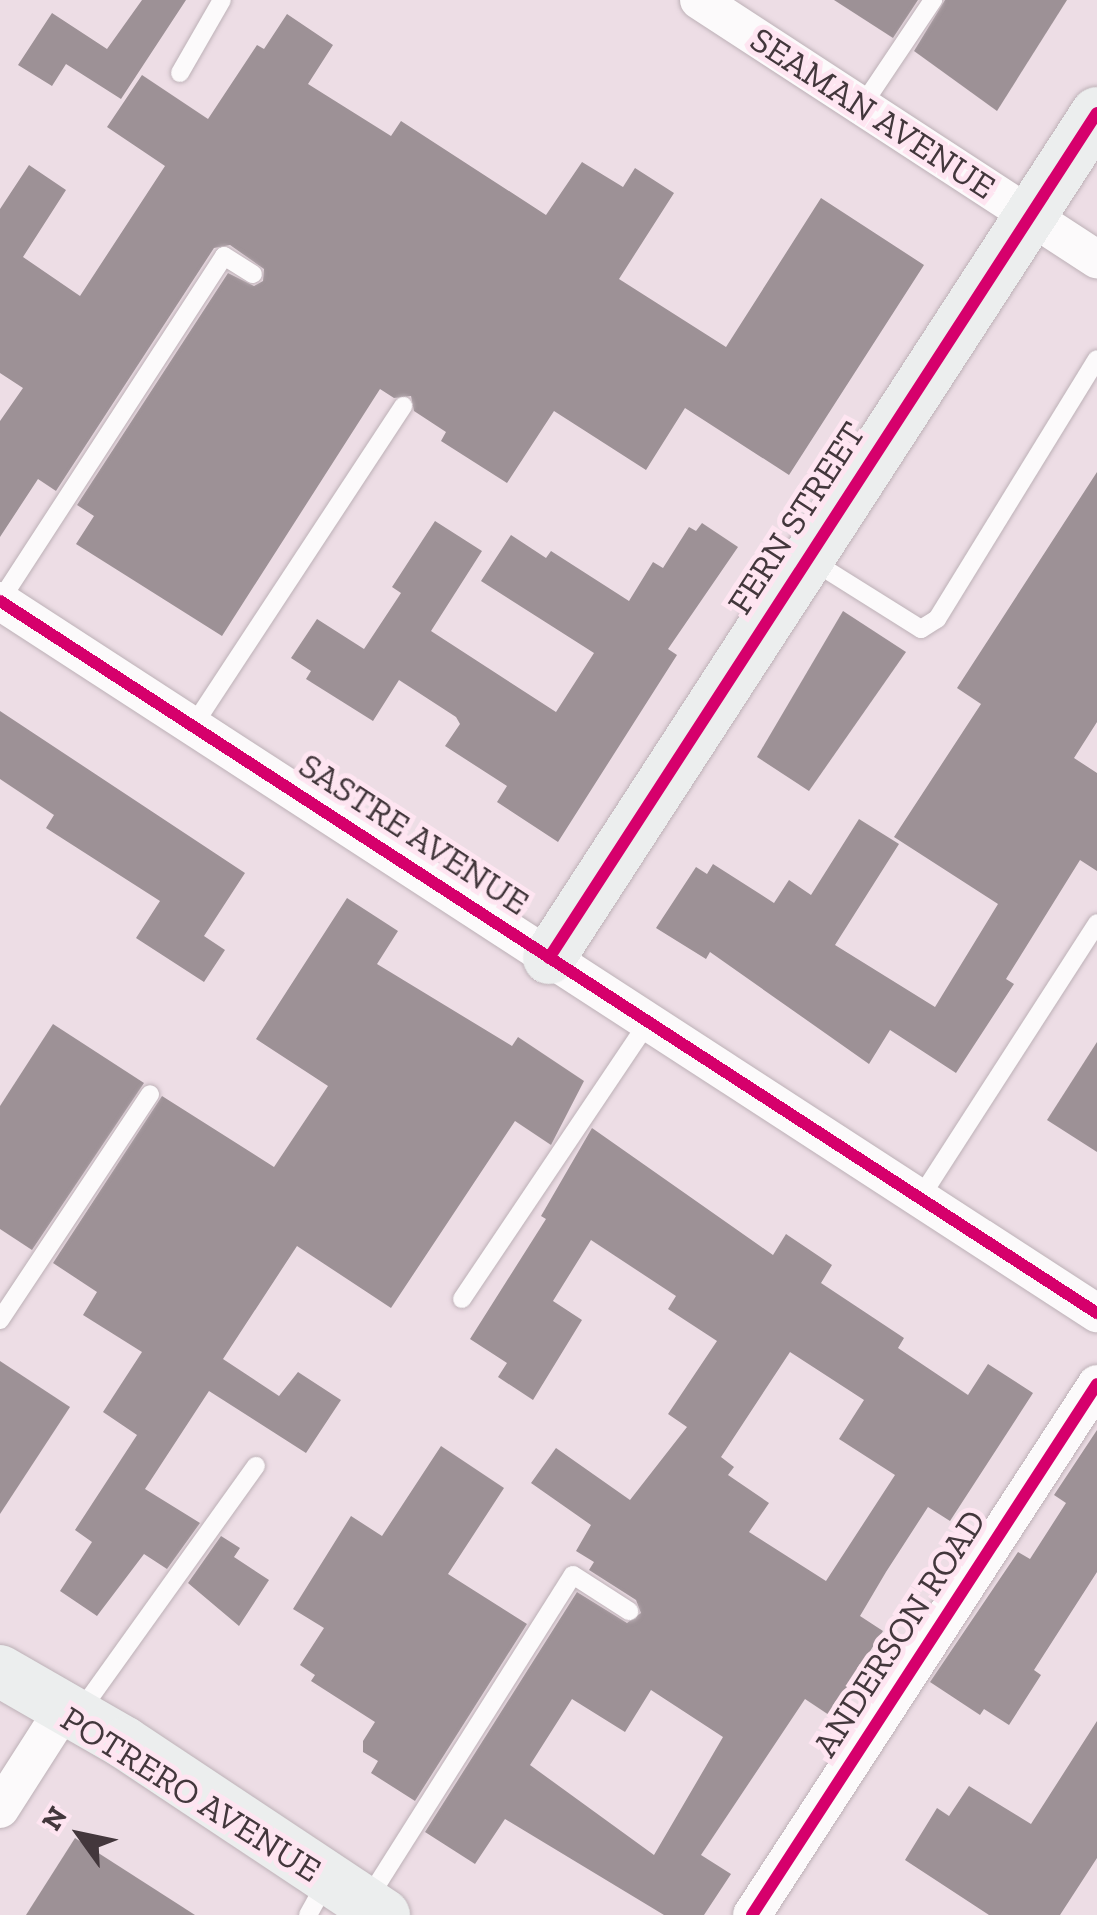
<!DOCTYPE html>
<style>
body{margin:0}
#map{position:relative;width:1097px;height:1915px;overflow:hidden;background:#eddde5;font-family:"Zilla Slab",serif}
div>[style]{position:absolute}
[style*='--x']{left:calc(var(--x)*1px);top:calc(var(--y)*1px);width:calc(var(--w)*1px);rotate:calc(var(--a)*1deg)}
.building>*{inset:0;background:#9d9196}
.roads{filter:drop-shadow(0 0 2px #bdb1b7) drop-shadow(0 0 2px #bdb1b7)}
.lane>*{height:18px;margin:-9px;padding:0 9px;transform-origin:9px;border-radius:9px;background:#fcfafb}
.street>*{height:38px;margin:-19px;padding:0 19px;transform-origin:19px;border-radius:19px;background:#fcfafb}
.secondary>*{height:52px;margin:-26px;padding:0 26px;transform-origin:26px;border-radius:26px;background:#eceeee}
.cycleway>*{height:12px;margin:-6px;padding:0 6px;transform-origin:6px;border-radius:6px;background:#d6006c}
span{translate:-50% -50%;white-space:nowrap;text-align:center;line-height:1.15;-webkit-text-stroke:10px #fee5f1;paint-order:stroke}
.street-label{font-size:35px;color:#43373c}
.north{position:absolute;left:30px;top:1785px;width:100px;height:100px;-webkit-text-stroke:8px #fee5f1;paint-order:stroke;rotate:303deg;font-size:28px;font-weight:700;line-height:40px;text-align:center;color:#43373c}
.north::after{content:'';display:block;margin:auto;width:35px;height:45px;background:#43373c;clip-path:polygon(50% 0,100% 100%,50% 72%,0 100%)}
</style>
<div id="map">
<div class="building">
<div style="clip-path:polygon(142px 0,186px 0,121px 99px,66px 64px,52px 86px,18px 65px,52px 13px,107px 49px)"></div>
<div style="clip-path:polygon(834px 0,918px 0,893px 38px)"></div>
<div style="clip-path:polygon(945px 0,1067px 0,997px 111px,914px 51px)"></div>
<div style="clip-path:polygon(287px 14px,333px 45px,308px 84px,391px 136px,401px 121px,546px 215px,582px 162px,623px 187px,635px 168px,674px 193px,619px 279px,726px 347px,821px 198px,924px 265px,789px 475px,685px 408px,646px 470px,554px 411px,507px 483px,441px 441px,446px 432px,414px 411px,411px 396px,394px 398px,380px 389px,222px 636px,76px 544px,94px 516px,77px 505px,228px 273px,254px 286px,263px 281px,264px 269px,230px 245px,214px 248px,56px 491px,38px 479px,0 537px,0 421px,23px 388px,0 373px,0 209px,29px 165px,66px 190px,23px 257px,80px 296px,165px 166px,107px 127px,142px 75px,208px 119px,257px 45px,264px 49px)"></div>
<div style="clip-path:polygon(1097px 472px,1097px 722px,1074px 758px,1097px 773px,1097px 871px,1080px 860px,1006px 979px,1014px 984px,956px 1073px,890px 1030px,869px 1064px,710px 952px,706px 959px,656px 928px,696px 867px,707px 874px,713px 864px,774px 903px,789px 880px,811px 895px,859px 819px,899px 844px,835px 945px,935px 1007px,998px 904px,894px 837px,981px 704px,957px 688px)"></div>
<div style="clip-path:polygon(435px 521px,482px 551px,431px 631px,556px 712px,594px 653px,481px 581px,511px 535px,546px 558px,551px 551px,629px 601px,653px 562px,663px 568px,689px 527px,696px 531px,702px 523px,738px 547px,668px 649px,677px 655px,558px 842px,497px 802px,507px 786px,445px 746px,460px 724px,456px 717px,399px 680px,373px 721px,306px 679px,311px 671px,291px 658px,317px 619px,364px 649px,401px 593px,392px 587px)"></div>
<div style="clip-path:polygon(843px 611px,906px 652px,809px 791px,757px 757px)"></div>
<div style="clip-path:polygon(0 711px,245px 873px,204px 936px,225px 950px,204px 982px,136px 938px,160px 901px,46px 828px,54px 815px,0 779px)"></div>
<div style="clip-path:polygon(347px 898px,398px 931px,377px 964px,512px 1046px,518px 1037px,584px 1081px,551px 1145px,515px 1121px,391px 1308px,297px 1246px,223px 1359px,279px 1396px,298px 1372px,341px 1400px,306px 1453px,209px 1391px,145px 1489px,200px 1523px,167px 1569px,144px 1554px,97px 1616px,60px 1591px,92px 1542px,75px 1530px,137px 1435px,103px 1412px,142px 1352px,83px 1315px,97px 1292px,53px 1263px,162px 1096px,274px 1167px,328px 1086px,256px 1039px)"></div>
<div style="clip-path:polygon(53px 1024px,144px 1083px,32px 1250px,0 1229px,0 1106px)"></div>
<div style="clip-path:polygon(1097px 1042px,1097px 1152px,1047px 1120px)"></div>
<div style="clip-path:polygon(evenodd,592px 1128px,773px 1255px,786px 1234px,832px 1265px,821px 1283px,904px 1338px,898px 1348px,968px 1395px,988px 1364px,1033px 1393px,950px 1521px,928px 1507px,886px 1572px,860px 1616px,883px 1631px,829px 1715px,805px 1699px,701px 1855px,731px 1874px,704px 1915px,664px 1915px,505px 1819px,475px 1864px,425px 1832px,577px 1592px,627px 1623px,641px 1613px,636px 1600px,589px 1570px,594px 1562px,576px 1551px,591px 1525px,531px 1483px,556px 1448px,630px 1500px,687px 1427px,668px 1414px,717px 1341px,668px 1309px,676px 1296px,591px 1240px,553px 1301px,582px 1320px,533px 1400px,498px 1377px,507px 1363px,470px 1339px,546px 1219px,541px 1216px,592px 1128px,790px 1352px,864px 1400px,839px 1439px,895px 1475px,826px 1581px,749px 1532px,769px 1503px,728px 1475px,734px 1467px,721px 1457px,790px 1352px,592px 1128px,651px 1690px,723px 1737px,654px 1855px,530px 1765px,572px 1699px,625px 1732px,651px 1690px)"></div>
<div style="clip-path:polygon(0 1361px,70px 1407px,0 1514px)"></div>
<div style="clip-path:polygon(1097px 1430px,1097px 1572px,1034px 1670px,1041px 1675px,1009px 1725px,984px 1709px,980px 1715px,930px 1682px,1018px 1552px,1030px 1559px,1066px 1503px,1054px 1495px)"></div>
<div style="clip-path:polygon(441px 1446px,504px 1488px,448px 1574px,527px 1624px,415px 1801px,371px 1773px,378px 1761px,363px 1752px,363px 1741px,375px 1722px,311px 1681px,315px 1675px,300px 1665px,324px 1628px,293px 1609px,351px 1516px,382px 1536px)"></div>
<div style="clip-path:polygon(221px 1536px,240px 1548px,234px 1557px,269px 1580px,239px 1626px,188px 1583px)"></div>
<div style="clip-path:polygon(1097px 1721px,1097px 1858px,1060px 1915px,989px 1915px,905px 1860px,937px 1808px,949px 1816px,969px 1786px,1031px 1824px)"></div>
<div style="clip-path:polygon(75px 1838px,195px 1915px,26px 1915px)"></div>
</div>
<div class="roads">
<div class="lane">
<div style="--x:180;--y:73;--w:84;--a:-60.1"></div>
<div style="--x:862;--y:106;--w:128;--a:-56.2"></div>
<div style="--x:811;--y:560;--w:130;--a:32.1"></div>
<div style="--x:921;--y:629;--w:19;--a:-32"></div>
<div style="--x:937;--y:619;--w:305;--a:-58.4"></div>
<div style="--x:0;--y:601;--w:411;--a:-57"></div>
<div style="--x:224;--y:256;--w:34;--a:32"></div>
<div style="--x:193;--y:726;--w:383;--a:-56.7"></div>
<div style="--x:920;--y:1198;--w:327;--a:-57.2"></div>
<div style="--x:462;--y:1299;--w:335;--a:-56.1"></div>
<div style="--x:0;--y:1320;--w:271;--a:-56.4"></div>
<div style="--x:79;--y:1713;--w:304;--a:-54.4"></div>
<div style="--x:368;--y:1899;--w:383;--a:-57.7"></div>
<div style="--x:573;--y:1575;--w:67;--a:32.7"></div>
<div style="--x:308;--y:1915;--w:39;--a:-61"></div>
</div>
<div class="street">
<div style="--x:699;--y:0;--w:475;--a:33.1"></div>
<div style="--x:0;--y:601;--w:1308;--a:32.99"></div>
<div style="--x:0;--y:1809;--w:115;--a:-57.4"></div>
<div style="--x:752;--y:1915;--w:633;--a:-56.99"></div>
</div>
<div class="secondary">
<div style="--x:549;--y:958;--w:1007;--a:-57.04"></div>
<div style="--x:0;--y:1671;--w:144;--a:29.9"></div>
<div style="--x:125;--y:1743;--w:311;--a:33.6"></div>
</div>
</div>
<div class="cycleway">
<div style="--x:0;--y:601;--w:1308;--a:32.99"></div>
<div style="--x:549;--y:958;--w:1007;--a:-57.04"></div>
<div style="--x:752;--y:1915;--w:633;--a:-56.99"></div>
</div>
<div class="street-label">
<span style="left:873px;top:113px;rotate:33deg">SEAMAN AVENUE</span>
<span style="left:796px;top:518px;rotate:-57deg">FERN STREET</span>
<span style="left:414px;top:834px;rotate:33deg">SASTRE AVENUE</span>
<span style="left:899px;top:1633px;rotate:-57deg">ANDERSON ROAD</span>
<span style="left:191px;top:1794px;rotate:32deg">POTRERO AVENUE</span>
</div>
<div class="north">N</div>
</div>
